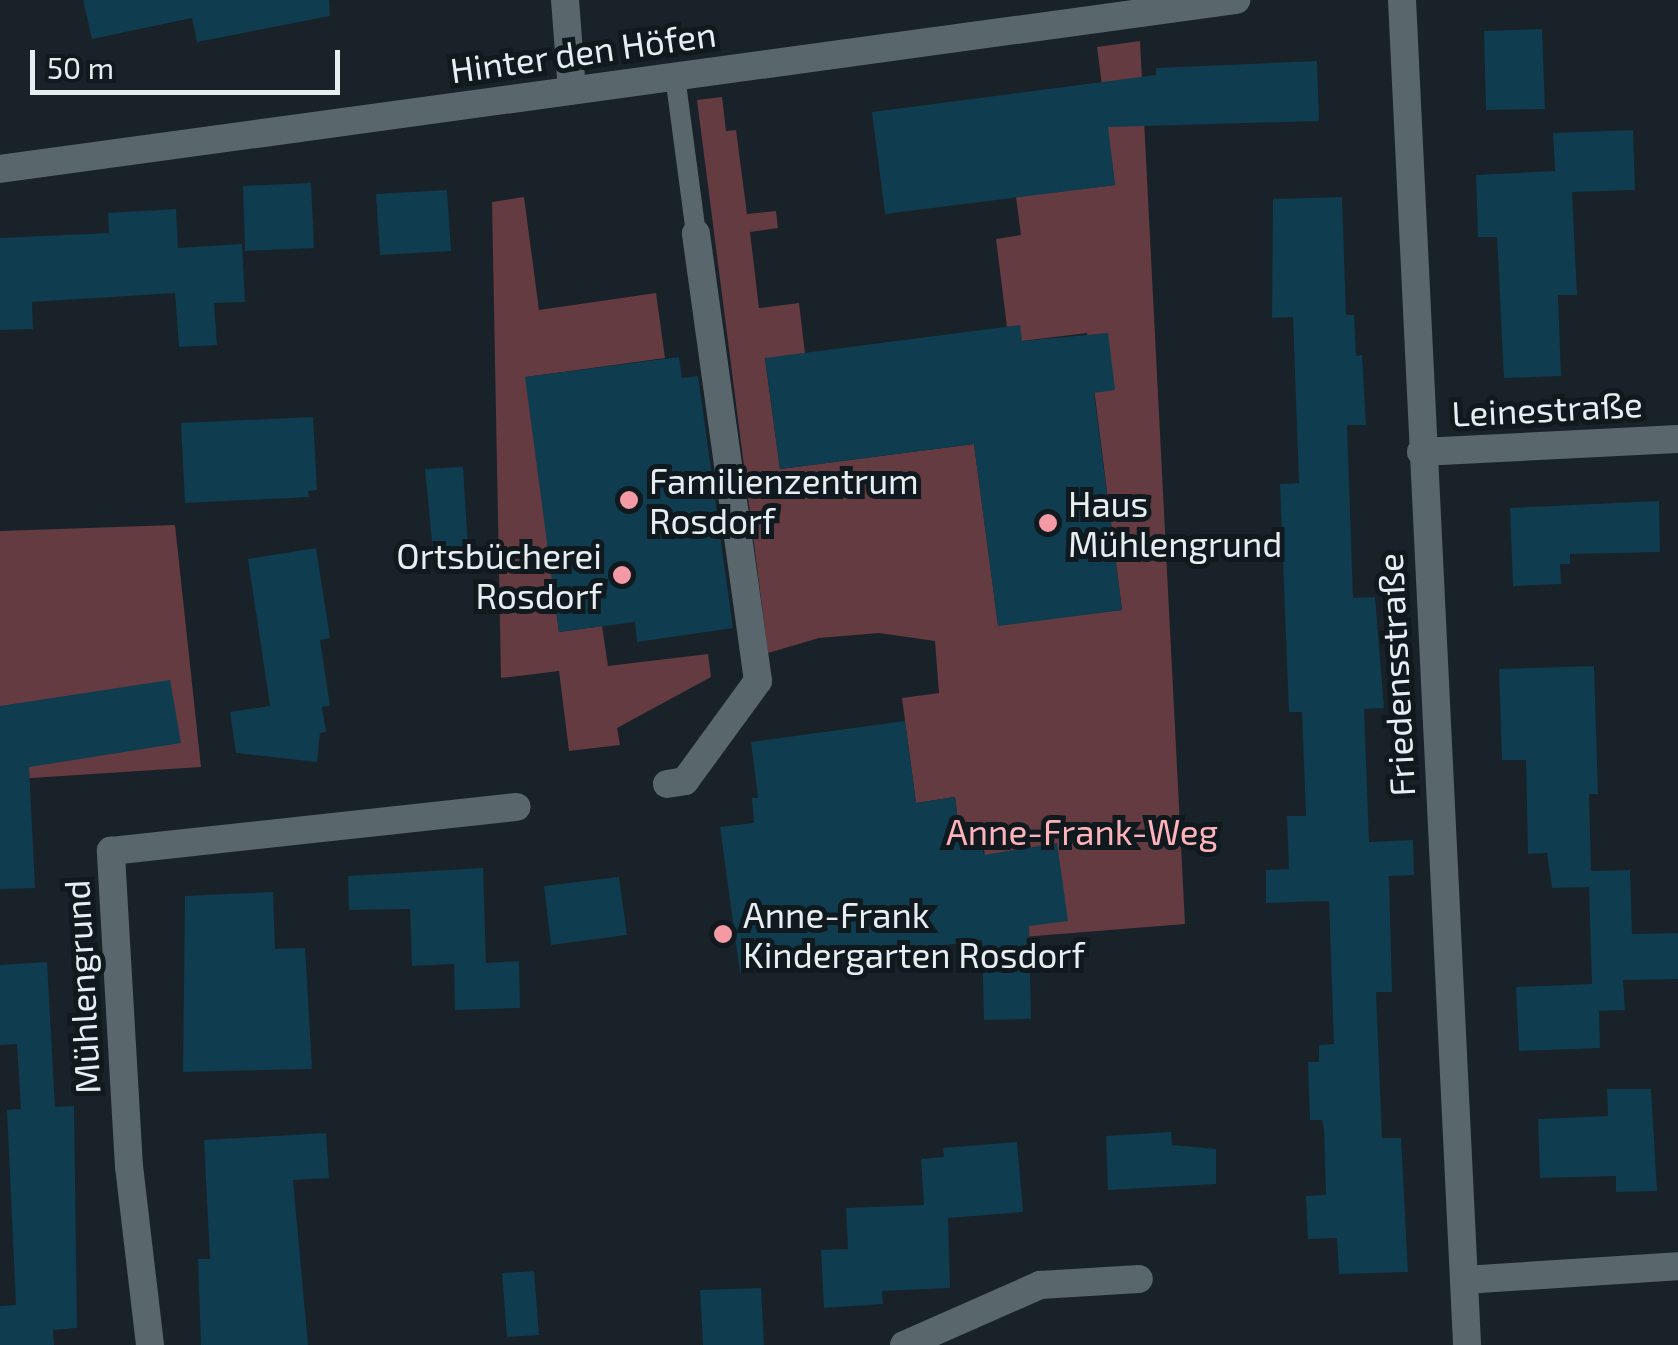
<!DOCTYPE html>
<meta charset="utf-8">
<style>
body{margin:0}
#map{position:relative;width:1678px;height:1345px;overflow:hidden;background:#182228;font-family:"Exo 2",sans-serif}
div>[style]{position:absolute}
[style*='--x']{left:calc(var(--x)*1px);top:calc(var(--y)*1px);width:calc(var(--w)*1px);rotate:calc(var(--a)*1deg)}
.green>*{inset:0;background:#633b40}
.building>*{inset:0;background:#0f3c4e}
.service>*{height:20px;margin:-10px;padding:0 10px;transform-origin:10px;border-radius:10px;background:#59666c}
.pedestrian>*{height:28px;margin:-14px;padding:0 14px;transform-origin:14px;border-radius:14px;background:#59666c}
.minor>*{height:28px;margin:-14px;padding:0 14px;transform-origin:14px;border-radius:14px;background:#59666c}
.dots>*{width:28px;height:28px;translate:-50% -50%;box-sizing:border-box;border:5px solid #0f191e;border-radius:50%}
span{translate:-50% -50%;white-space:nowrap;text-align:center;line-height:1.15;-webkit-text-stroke:10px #0f191e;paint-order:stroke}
.street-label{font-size:35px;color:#e7eef1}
.poi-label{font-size:35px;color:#e7eef1}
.left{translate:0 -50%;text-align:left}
.right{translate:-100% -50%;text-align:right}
.park-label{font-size:35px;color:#feb3ba}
.scale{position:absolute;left:30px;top:50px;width:310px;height:45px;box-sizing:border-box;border:5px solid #e7eef1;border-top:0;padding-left:12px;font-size:30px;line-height:35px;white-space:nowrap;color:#e7eef1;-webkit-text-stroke:8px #0f191e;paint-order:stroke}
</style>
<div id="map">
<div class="green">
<div style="clip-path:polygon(1140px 41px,1185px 924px,996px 939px,981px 827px,959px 829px,955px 797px,916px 803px,902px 698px,939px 693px,935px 641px,879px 633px,819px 638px,768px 653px,697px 100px,722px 97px,726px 131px,736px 130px,747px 214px,776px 211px,778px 228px,750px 232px,759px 308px,799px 303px,805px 354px,765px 359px,780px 469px,974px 444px,998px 625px,1122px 610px,1087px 333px,1022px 341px,1007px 327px,996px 239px,1021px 235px,1016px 197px,1115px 185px,1097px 47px)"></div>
<div style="clip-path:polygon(524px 197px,539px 310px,656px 293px,665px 358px,526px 377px,559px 632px,602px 626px,608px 666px,708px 654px,711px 677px,617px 728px,620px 745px,569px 751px,559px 671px,501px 678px,492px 202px)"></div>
<div style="clip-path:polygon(175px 525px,201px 767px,0 780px,0 531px)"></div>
</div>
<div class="building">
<div style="clip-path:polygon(83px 0,329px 0,330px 16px,197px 42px,192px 18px,92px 39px)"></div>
<div style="clip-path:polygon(1542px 29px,1545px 109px,1486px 110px,1484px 31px)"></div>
<div style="clip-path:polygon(1317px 61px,1319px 121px,1108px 127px,1115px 185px,885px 214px,872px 112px,1156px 75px,1156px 68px)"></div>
<div style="clip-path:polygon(1633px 130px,1635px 190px,1572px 192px,1577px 295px,1558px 295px,1561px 376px,1504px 378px,1497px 237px,1478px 237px,1476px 175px,1555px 171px,1553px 133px)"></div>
<div style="clip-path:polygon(311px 183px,314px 248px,245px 251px,243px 186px)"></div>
<div style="clip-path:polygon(447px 190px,451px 251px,380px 255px,376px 194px)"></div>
<div style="clip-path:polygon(1342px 197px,1346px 315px,1354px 315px,1356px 356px,1362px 355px,1366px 425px,1347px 425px,1353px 598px,1375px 597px,1384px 708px,1364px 709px,1369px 842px,1413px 840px,1414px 875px,1389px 876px,1392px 992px,1376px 992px,1382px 1138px,1401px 1138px,1408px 1272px,1339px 1274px,1337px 1238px,1308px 1239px,1306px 1196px,1326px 1195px,1324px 1130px,1322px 1120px,1310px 1120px,1308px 1062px,1319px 1062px,1319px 1045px,1334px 1044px,1329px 901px,1266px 903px,1266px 870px,1289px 869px,1287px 816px,1306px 816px,1302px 712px,1289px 712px,1280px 484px,1299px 483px,1293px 317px,1272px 318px,1273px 199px)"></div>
<div style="clip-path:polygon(176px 209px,178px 248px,242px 244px,245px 302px,214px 303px,217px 345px,179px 347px,175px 293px,32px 302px,33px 329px,0 330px,0 238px,109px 233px,108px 213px)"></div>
<div style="clip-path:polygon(1020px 325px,1022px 341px,1108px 333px,1115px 390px,1094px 393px,1122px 610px,998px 626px,974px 444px,780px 469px,765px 358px)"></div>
<div style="clip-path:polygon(679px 357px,682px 378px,698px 376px,733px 628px,637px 642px,635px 622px,559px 632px,525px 377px)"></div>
<div style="clip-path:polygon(313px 417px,317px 490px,308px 491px,309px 497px,185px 503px,181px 423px)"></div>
<div style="clip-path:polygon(463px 467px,468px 549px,433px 551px,425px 469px)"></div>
<div style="clip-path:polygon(1659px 501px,1660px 552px,1570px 554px,1570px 564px,1560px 564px,1561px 584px,1513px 586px,1510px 508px)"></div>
<div style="clip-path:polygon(316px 548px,330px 638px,320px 640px,330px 706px,322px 707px,326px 732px,320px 733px,317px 762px,236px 753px,230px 712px,270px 706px,248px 559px)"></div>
<div style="clip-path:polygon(1594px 666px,1598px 794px,1589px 794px,1591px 871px,1630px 870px,1632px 934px,1678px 933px,1678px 979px,1623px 980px,1625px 1010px,1599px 1011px,1600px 1048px,1519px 1051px,1516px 987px,1592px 984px,1589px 887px,1552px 888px,1547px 853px,1528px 854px,1526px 760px,1502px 760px,1499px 669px)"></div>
<div style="clip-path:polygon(170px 680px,181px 743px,29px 767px,35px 888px,0 889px,0 706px)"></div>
<div style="clip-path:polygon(905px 721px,916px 803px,955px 797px,959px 829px,980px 826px,984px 855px,1057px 843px,1068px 921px,1029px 926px,1031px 1019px,984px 1020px,982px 940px,740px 973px,720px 827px,754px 823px,752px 798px,758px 798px,751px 742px)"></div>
<div style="clip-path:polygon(483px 868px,486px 963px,519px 961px,520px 1008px,455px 1010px,454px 964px,412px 966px,410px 909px,349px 910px,348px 876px)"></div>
<div style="clip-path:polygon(619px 877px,627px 935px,551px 945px,544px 886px)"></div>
<div style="clip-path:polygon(273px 892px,275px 949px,305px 948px,312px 1069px,183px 1072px,185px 896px)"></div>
<div style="clip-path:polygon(47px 962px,55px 1107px,74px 1106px,77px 1328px,53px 1330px,54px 1345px,0 1345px,0 1306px,16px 1305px,7px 1110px,21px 1109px,17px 1044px,0 1045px,0 965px)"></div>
<div style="clip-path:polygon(1607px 1089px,1651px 1089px,1657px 1191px,1616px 1192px,1616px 1176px,1540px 1178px,1538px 1119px,1608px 1116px)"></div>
<div style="clip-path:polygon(1171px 1132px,1172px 1145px,1216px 1149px,1216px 1184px,1108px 1190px,1106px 1136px)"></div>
<div style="clip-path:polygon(326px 1133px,329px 1178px,293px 1180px,308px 1345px,201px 1345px,198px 1259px,210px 1259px,204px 1140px)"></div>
<div style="clip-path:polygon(1017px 1142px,1023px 1212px,948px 1218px,950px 1288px,882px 1291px,883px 1304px,824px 1308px,821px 1250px,848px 1249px,846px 1208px,924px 1205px,921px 1159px,944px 1157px,943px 1148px)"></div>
<div style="clip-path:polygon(534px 1271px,539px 1335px,507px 1337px,502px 1273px)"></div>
<div style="clip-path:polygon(761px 1288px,764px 1345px,703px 1345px,700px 1290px)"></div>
</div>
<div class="service">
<div style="--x:675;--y:76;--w:158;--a:82.4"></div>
</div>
<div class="pedestrian">
<div style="--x:667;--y:784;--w:18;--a:-9"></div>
<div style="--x:685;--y:781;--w:124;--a:-53.9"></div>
<div style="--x:758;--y:681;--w:452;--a:-97.9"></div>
</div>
<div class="minor">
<div style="--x:565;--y:0;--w:90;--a:85.6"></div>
<div style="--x:1402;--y:0;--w:1347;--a:87.23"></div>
<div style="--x:0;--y:169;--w:1248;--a:-7.79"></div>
<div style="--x:1421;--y:452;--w:257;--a:-2.9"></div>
<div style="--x:1464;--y:1280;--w:214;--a:-3.7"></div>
<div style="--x:150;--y:1345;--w:179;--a:-96.7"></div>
<div style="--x:129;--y:1167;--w:317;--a:-93.3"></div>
<div style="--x:111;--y:851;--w:408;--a:-6.2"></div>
<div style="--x:904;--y:1345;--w:149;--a:-23.8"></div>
<div style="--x:1040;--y:1285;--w:99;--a:-3.5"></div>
</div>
<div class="dots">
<div style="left:629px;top:500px;background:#f49aa4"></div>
<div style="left:1048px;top:523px;background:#f49aa4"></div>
<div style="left:622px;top:575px;background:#f49aa4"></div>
<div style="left:723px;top:934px;background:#f49aa4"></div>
</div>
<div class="street-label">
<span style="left:583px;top:51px;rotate:-8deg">Hinter den Höfen</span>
<span style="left:1547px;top:408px;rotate:-3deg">Leinestraße</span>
<span style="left:1395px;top:675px;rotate:-93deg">Friedensstraße</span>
<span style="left:81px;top:987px;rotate:-93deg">Mühlengrund</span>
</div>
<div class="poi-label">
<span class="left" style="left:649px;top:500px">Familienzentrum<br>Rosdorf</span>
<span class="left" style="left:1068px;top:523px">Haus<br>Mühlengrund</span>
<span class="right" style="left:602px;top:575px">Ortsbücherei<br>Rosdorf</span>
<span class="left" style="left:743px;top:934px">Anne-Frank<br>Kindergarten Rosdorf</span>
</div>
<div class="park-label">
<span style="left:1082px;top:831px">Anne-Frank-Weg</span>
</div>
<div class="scale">50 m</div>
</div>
